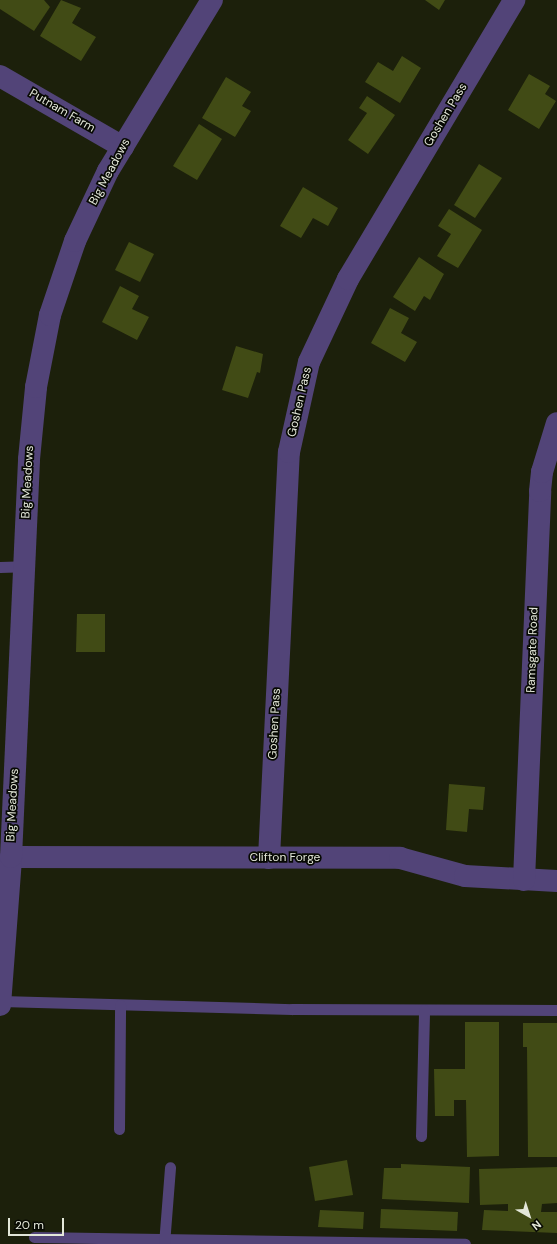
<!DOCTYPE html>
<style>
body{margin:0}
#map{position:relative;width:557px;height:1244px;overflow:hidden;background:#1c200b;font-family:"DM Sans",sans-serif}
div>[style]{position:absolute}
[style*='--x']{left:calc(var(--x)*1px);top:calc(var(--y)*1px);width:calc(var(--w)*1px);rotate:calc(var(--a)*1deg)}
.building>*{inset:0;background:#414b15}
.service>*{height:11px;margin:-5.5px;padding:0 5.5px;transform-origin:5.5px;border-radius:5.5px;background:#524478}
.minor>*{height:22px;margin:-11px;padding:0 11px;transform-origin:11px;border-radius:11px;background:#524478}
span{translate:-50% -50%;white-space:nowrap;text-align:center;line-height:1.15;-webkit-text-stroke:3.5px #070903;paint-order:stroke}
.street-label{font-size:12px;color:#e3e7d9}
.north{position:absolute;left:509px;top:1196px;width:40px;height:40px;-webkit-text-stroke:3px #070903;paint-order:stroke;rotate:141deg;font-size:11px;font-weight:700;line-height:16px;text-align:center;color:#e3e7d9}
.north::after{content:'';display:block;margin:auto;width:14px;height:18px;background:#e3e7d9;clip-path:polygon(50% 0,100% 100%,50% 72%,0 100%)}
.scale{position:absolute;left:8px;top:1218px;width:56px;height:18px;box-sizing:border-box;border:2px solid #e3e7d9;border-top:0;padding-left:5px;font-size:12px;line-height:14px;white-space:nowrap;color:#e3e7d9;-webkit-text-stroke:3px #070903;paint-order:stroke}
</style>
<div id="map">
<div class="building">
<div style="clip-path:polygon(0 0,44px 0,50px 7px,34px 31px,0 9px)"></div>
<div style="clip-path:polygon(61px 0,81px 8px,72px 23px,96px 37px,81px 61px,40px 36px)"></div>
<div style="clip-path:polygon(425px 0,445px 0,439px 10px)"></div>
<div style="clip-path:polygon(402px 56px,421px 68px,400px 103px,365px 82px,378px 62px,393px 71px)"></div>
<div style="clip-path:polygon(529px 74px,550px 86px,545px 94px,556px 101px,539px 129px,508px 110px)"></div>
<div style="clip-path:polygon(226px 77px,251px 92px,242px 106px,251px 111px,235px 137px,202px 118px)"></div>
<div style="clip-path:polygon(367px 96px,395px 115px,368px 154px,348px 140px,367px 113px,359px 108px)"></div>
<div style="clip-path:polygon(199px 124px,222px 139px,197px 180px,173px 166px)"></div>
<div style="clip-path:polygon(479px 164px,502px 178px,475px 218px,454px 205px)"></div>
<div style="clip-path:polygon(303px 187px,338px 208px,328px 226px,313px 218px,301px 238px,280px 226px)"></div>
<div style="clip-path:polygon(449px 209px,482px 230px,458px 268px,437px 256px,451px 234px,438px 226px)"></div>
<div style="clip-path:polygon(129px 242px,154px 254px,140px 282px,115px 270px)"></div>
<div style="clip-path:polygon(419px 257px,444px 274px,430px 300px,424px 296px,415px 311px,393px 297px)"></div>
<div style="clip-path:polygon(120px 286px,139px 296px,132px 309px,149px 317px,137px 340px,102px 322px)"></div>
<div style="clip-path:polygon(390px 308px,409px 318px,401px 333px,417px 342px,405px 362px,371px 343px)"></div>
<div style="clip-path:polygon(236px 346px,263px 354px,260px 373px,257px 372px,248px 398px,222px 390px)"></div>
<div style="clip-path:polygon(77px 614px,105px 614px,105px 652px,76px 652px)"></div>
<div style="clip-path:polygon(449px 784px,485px 787px,483px 810px,469px 809px,467px 832px,446px 830px)"></div>
<div style="clip-path:polygon(465px 1022px,499px 1022px,499px 1156px,467px 1157px,466px 1100px,454px 1100px,454px 1116px,435px 1116px,434px 1069px,465px 1069px)"></div>
<div style="clip-path:polygon(523px 1023px,557px 1023px,557px 1157px,528px 1157px,527px 1047px,523px 1047px)"></div>
<div style="clip-path:polygon(347px 1160px,353px 1195px,315px 1201px,309px 1167px)"></div>
<div style="clip-path:polygon(401px 1164px,470px 1167px,469px 1203px,382px 1199px,384px 1168px,401px 1168px)"></div>
<div style="clip-path:polygon(557px 1167px,557px 1203px,542px 1204px,541px 1212px,557px 1212px,557px 1233px,482px 1230px,484px 1210px,508px 1211px,508px 1204px,480px 1205px,479px 1169px)"></div>
<div style="clip-path:polygon(381px 1209px,458px 1212px,457px 1231px,380px 1228px)"></div>
<div style="clip-path:polygon(320px 1210px,364px 1212px,363px 1229px,318px 1227px)"></div>
</div>
<div class="service">
<div style="--x:0;--y:567;--w:24;--a:-2"></div>
<div style="--x:1;--y:1001;--w:291;--a:1.6"></div>
<div style="--x:292;--y:1009;--w:265;--a:0.2"></div>
<div style="--x:119;--y:1129;--w:124;--a:-89.5"></div>
<div style="--x:421;--y:1136;--w:126;--a:-88.6"></div>
<div style="--x:34;--y:1237;--w:431;--a:0.9"></div>
<div style="--x:164;--y:1244;--w:77;--a:-85.5"></div>
</div>
<div class="minor">
<div style="--x:0;--y:76;--w:142;--a:30"></div>
<div style="--x:11;--y:857;--w:389;--a:0.1"></div>
<div style="--x:400;--y:858;--w:67;--a:15.5"></div>
<div style="--x:465;--y:876;--w:92;--a:3.1"></div>
<div style="--x:269;--y:858;--w:406;--a:-87.2"></div>
<div style="--x:289;--y:452;--w:92;--a:-77.5"></div>
<div style="--x:309;--y:362;--w:92;--a:-64.8"></div>
<div style="--x:348;--y:279;--w:325;--a:-59.2"></div>
<div style="--x:524;--y:880;--w:389;--a:-87.6"></div>
<div style="--x:540;--y:491;--w:19;--a:-84"></div>
<div style="--x:542;--y:472;--w:51;--a:-73"></div>
<div style="--x:0;--y:1005;--w:148;--a:-85.7"></div>
<div style="--x:11;--y:857;--w:398;--a:-87.4"></div>
<div style="--x:29;--y:459;--w:72;--a:-84.4"></div>
<div style="--x:36;--y:387;--w:73;--a:-79"></div>
<div style="--x:50;--y:315;--w:78;--a:-71.3"></div>
<div style="--x:75;--y:241;--w:77;--a:-64.8"></div>
<div style="--x:108;--y:171;--w:200;--a:-58.7"></div>
</div>
<div class="street-label">
<span style="left:62px;top:111px;rotate:30deg">Putnam Farm</span>
<span style="left:446px;top:115px;rotate:-59deg">Goshen Pass</span>
<span style="left:110px;top:172px;rotate:-62deg">Big Meadows</span>
<span style="left:300px;top:402px;rotate:-77deg">Goshen Pass</span>
<span style="left:28px;top:482px;rotate:-87deg">Big Meadows</span>
<span style="left:533px;top:650px;rotate:-88deg">Ramsgate Road</span>
<span style="left:275px;top:724px;rotate:-87deg">Goshen Pass</span>
<span style="left:13px;top:805px;rotate:-87deg">Big Meadows</span>
<span style="left:285px;top:858px">Clifton Forge</span>
</div>
<div class="north">N</div>
<div class="scale">20 m</div>
</div>
